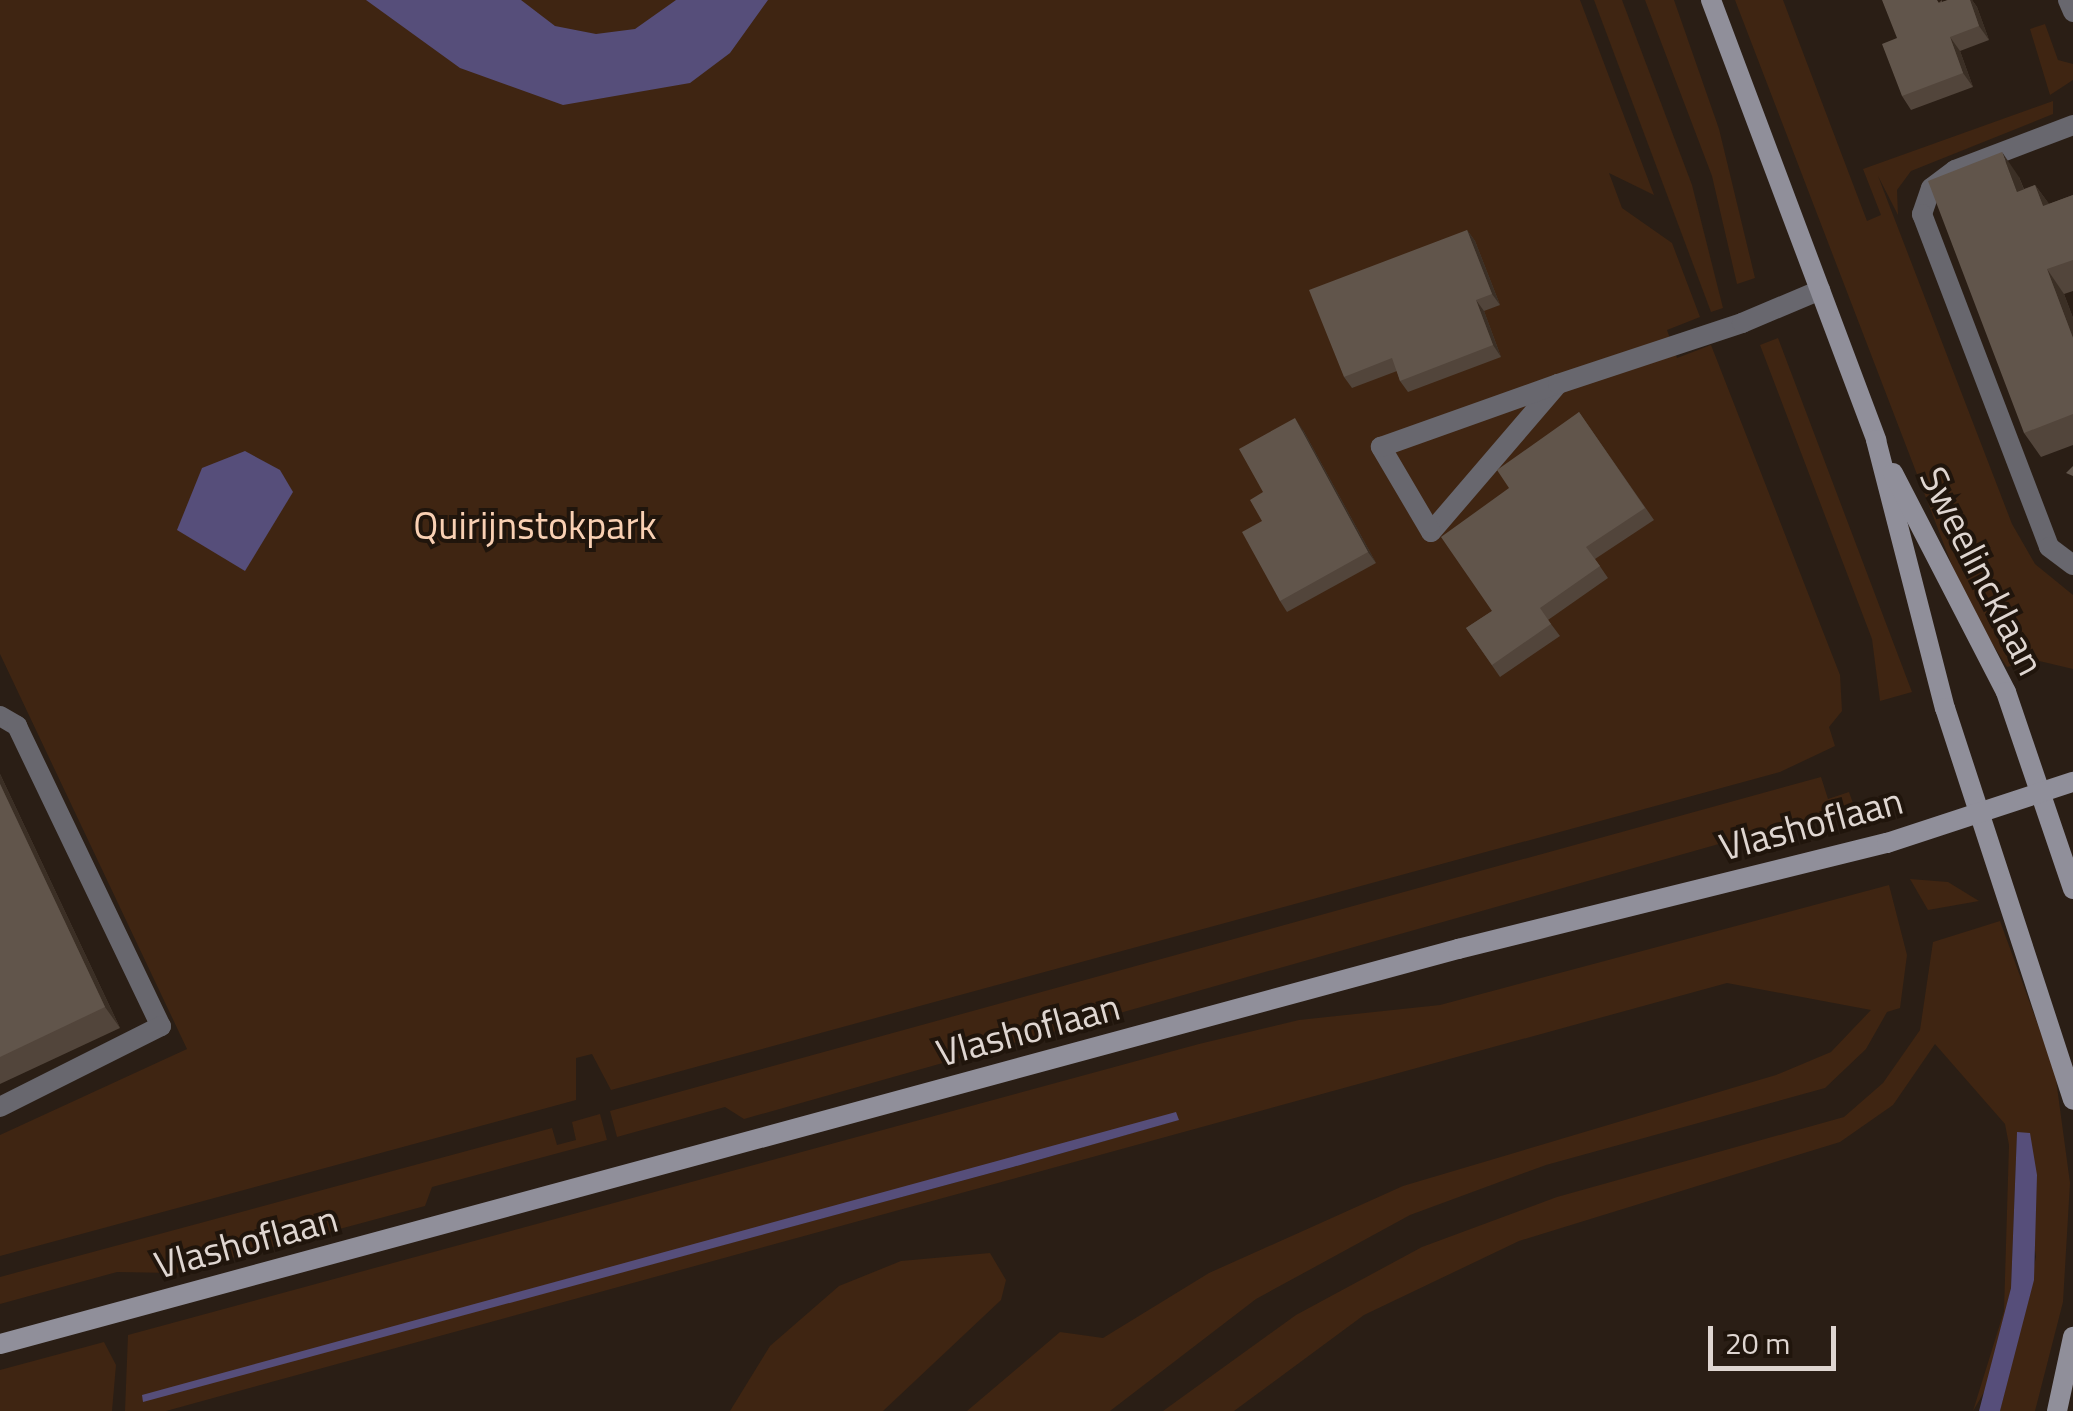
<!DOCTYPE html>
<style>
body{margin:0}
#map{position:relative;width:2073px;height:1411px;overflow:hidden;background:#2a1e15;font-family:"Titillium Web",sans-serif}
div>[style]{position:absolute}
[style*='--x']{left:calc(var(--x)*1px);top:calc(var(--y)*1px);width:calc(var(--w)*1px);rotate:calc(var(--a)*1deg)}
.green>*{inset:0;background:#3f2512}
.water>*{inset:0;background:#564e7a}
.lane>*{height:20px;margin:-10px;padding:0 10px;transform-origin:10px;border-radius:10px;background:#68676e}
.street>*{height:20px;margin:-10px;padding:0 10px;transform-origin:10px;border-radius:10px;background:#68676e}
.secondary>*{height:20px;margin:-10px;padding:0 10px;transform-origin:10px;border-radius:10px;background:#908f9a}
.wall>*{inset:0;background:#52453b}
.shaded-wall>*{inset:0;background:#3b2f25}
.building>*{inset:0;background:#61554b}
span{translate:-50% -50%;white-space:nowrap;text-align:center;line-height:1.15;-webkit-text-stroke:8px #20150c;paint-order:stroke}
.park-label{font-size:38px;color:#f9d0b3}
.street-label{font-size:38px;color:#dfd6d1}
.scale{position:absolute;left:1708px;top:1326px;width:128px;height:45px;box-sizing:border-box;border:5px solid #dfd6d1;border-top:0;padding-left:12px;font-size:30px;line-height:35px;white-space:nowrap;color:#dfd6d1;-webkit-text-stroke:8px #20150c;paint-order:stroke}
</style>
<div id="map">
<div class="green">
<div style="clip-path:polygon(0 0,1580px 0,1654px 195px,1609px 173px,1622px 208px,1672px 243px,1700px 317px,1667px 330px,1677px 358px,1711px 345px,1840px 675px,1842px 711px,1829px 727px,1835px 746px,1780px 772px,611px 1090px,592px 1054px,576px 1058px,576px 1100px,0 1256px,0 1135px,187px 1049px,0 654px)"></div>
<div style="clip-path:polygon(1594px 0,1622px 0,1692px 185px,1723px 308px,1711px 312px)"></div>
<div style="clip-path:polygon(1645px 0,1674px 0,1719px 129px,1755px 278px,1737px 284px,1712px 176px)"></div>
<div style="clip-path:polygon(1735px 0,1783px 0,1867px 221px,1881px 215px,1863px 169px,2053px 101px,2053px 114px,1911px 171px,1897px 190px,1898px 215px,1878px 176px,2012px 524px,2035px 564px,2073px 595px,2073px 669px,2035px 660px,2007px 667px,1966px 602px)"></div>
<div style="clip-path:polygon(2045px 24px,2058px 60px,2073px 64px,2073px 80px,2050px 95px,2030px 29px)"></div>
<div style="clip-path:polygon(1778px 338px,1912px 692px,1880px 701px,1872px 639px,1760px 345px)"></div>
<div style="clip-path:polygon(1821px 777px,1828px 799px,1849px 792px,1854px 806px,744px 1119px,725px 1107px,617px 1137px,610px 1111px)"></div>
<div style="clip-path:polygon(1910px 879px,1948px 882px,1979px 901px,1928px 910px)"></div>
<div style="clip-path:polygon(evenodd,1889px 885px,1907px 955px,1900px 1008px,1887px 1012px,1866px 1049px,1825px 1088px,1546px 1165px,1410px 1215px,1256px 1299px,1110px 1411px,967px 1411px,1060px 1332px,1103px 1338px,1209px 1273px,1403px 1186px,1776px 1075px,1831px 1052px,1871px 1010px,1727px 983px,166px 1411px,125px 1411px,128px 1335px,1199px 1044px,1299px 1020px,1440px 1005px,1889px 885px,1175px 1113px,1178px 1120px,1013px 1167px,142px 1401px,1175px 1113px)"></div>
<div style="clip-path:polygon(2000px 921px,2055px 1072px,2070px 1183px,2063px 1302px,2035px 1411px,2000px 1411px,2036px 1257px,2017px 1133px,2011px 1288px,1990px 1382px,1973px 1411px,2004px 1311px,2009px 1145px,2005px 1124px,1935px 1044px,1893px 1105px,1840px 1142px,1519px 1241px,1364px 1315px,1234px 1411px,1163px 1411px,1296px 1315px,1422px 1247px,1557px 1197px,1844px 1117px,1883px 1083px,1920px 1030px,1933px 942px)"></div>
<div style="clip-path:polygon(600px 1114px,607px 1140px,432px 1187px,425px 1206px,176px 1273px,117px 1272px,0 1304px,0 1277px,552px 1128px,557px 1145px,576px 1140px,572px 1122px)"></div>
<div style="clip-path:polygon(990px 1253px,1006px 1280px,1001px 1300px,883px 1411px,730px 1411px,770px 1346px,839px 1286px,901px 1261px)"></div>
<div style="clip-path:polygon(104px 1342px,116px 1365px,112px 1411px,0 1411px,0 1370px)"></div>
</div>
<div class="water">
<div style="clip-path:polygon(366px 0,521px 0,555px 26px,596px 34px,635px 29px,676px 0,768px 0,730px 53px,690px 83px,563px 105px,460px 68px)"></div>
<div style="clip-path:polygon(245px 451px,280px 470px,293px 492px,245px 571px,177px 530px,202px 468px)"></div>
<div style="clip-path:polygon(1176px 1112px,1179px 1120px,1013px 1167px,143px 1402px,142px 1395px)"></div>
<div style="clip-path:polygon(2017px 1132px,2030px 1133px,2037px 1175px,2034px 1280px,2000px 1411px,1979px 1411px,2011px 1288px)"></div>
</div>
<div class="lane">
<div style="--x:0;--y:716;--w:20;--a:30"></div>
<div style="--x:17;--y:726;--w:333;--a:64.4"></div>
<div style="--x:161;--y:1026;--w:180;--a:153.3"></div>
</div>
<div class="street">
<div style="--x:2068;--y:0;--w:13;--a:67"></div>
<div style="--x:2073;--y:125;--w:126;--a:159.1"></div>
<div style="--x:1955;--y:170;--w:30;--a:143"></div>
<div style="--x:1931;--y:188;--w:28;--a:109"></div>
<div style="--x:1922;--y:214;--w:356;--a:69.1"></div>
<div style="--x:2049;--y:547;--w:30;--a:37"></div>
<div style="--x:1558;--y:384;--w:195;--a:130.6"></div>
<div style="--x:1431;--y:532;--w:99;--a:-120.5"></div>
<div style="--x:1381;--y:447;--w:188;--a:-19.6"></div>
<div style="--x:1558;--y:384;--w:194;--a:-18.3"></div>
<div style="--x:1742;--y:323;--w:85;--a:-22.9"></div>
</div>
<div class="secondary">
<div style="--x:1711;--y:0;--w:470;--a:69.4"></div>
<div style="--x:1876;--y:440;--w:277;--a:75.6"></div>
<div style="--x:1945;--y:708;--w:412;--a:71.9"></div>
<div style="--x:1893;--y:473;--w:246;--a:62.7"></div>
<div style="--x:2006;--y:692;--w:208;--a:71.2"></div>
<div style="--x:0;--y:1344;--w:1511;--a:-15.16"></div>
<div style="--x:1458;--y:949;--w:442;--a:-13.9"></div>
<div style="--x:1887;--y:843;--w:196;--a:-18.2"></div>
<div style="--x:2057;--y:1411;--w:76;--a:-77.8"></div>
</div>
<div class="wall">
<div style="clip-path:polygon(1942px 0,1942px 2px,1948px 0,1972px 0,1977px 7px,1989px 40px,1960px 51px,1973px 87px,1911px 110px,1902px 96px,1897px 38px)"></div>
<div style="clip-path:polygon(2019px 177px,2024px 189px,2035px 185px,2049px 204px,2073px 195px,2073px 291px,2064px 294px,2073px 318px,2073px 445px,2041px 457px,2024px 433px)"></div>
<div style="clip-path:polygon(1467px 230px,1475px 241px,1500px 305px,1484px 311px,1501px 357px,1408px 392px,1400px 381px,1397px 371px,1352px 388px,1344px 377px)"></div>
<div style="clip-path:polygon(1579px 412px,1654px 520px,1595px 559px,1608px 578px,1548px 620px,1560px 636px,1500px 677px,1466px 628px,1492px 611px,1509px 488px)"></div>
<div style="clip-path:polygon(1303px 430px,1376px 563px,1287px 612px,1280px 601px,1262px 521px,1263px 492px)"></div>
<div style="clip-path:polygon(0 774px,120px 1028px,0 1084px)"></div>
</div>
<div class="shaded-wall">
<div style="clip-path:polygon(1970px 0,1972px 0,1977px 7px,1989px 40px,1979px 26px)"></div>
<div style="clip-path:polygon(1950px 37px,1960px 51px,1973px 87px,1963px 73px)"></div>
<div style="clip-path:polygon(2002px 152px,2019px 177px,2034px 216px,2017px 192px)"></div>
<div style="clip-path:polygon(2035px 185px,2053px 209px,2043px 206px)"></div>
<div style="clip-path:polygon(1467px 230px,1475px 241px,1500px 305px,1492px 294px)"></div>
<div style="clip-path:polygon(2047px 269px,2064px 294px,2073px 318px,2073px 338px)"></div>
<div style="clip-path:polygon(1476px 300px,1484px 311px,1501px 357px,1493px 345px)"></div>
<div style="clip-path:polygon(1295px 418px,1303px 430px,1376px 563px,1368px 552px)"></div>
<div style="clip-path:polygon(0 774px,120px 1028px,105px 1007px,0 784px)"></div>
</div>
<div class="building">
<div style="clip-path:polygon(1882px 0,1937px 0,1939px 3px,1948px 0,1970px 0,1979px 26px,1950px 37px,1963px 73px,1902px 96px,1882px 44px,1897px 38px)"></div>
<div style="clip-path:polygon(2002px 152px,2017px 192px,2035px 185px,2043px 206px,2073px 195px,2073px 260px,2047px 269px,2073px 338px,2073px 414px,2024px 433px,1928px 181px)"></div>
<div style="clip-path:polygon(1467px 230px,1492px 294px,1476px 300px,1493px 345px,1400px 381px,1392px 358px,1344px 377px,1309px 290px)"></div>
<div style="clip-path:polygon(1579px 412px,1645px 508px,1586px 547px,1600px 566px,1540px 608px,1551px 624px,1492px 665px,1466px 628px,1492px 611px,1441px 537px,1509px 488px,1497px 470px)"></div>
<div style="clip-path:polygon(1295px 418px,1368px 552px,1280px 601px,1242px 532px,1262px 521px,1250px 500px,1263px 492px,1239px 449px)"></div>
<div style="clip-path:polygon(2073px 466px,2073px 476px,2066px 473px)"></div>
<div style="clip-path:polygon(0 784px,105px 1007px,0 1057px)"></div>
</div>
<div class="park-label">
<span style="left:535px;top:526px">Quirijnstokpark</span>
</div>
<div class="street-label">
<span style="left:1982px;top:571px;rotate:63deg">Sweelincklaan</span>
<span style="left:1811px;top:824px;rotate:-15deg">Vlashoflaan</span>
<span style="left:1028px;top:1030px;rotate:-15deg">Vlashoflaan</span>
<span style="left:246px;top:1242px;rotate:-15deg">Vlashoflaan</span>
</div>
<div class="scale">20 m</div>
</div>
